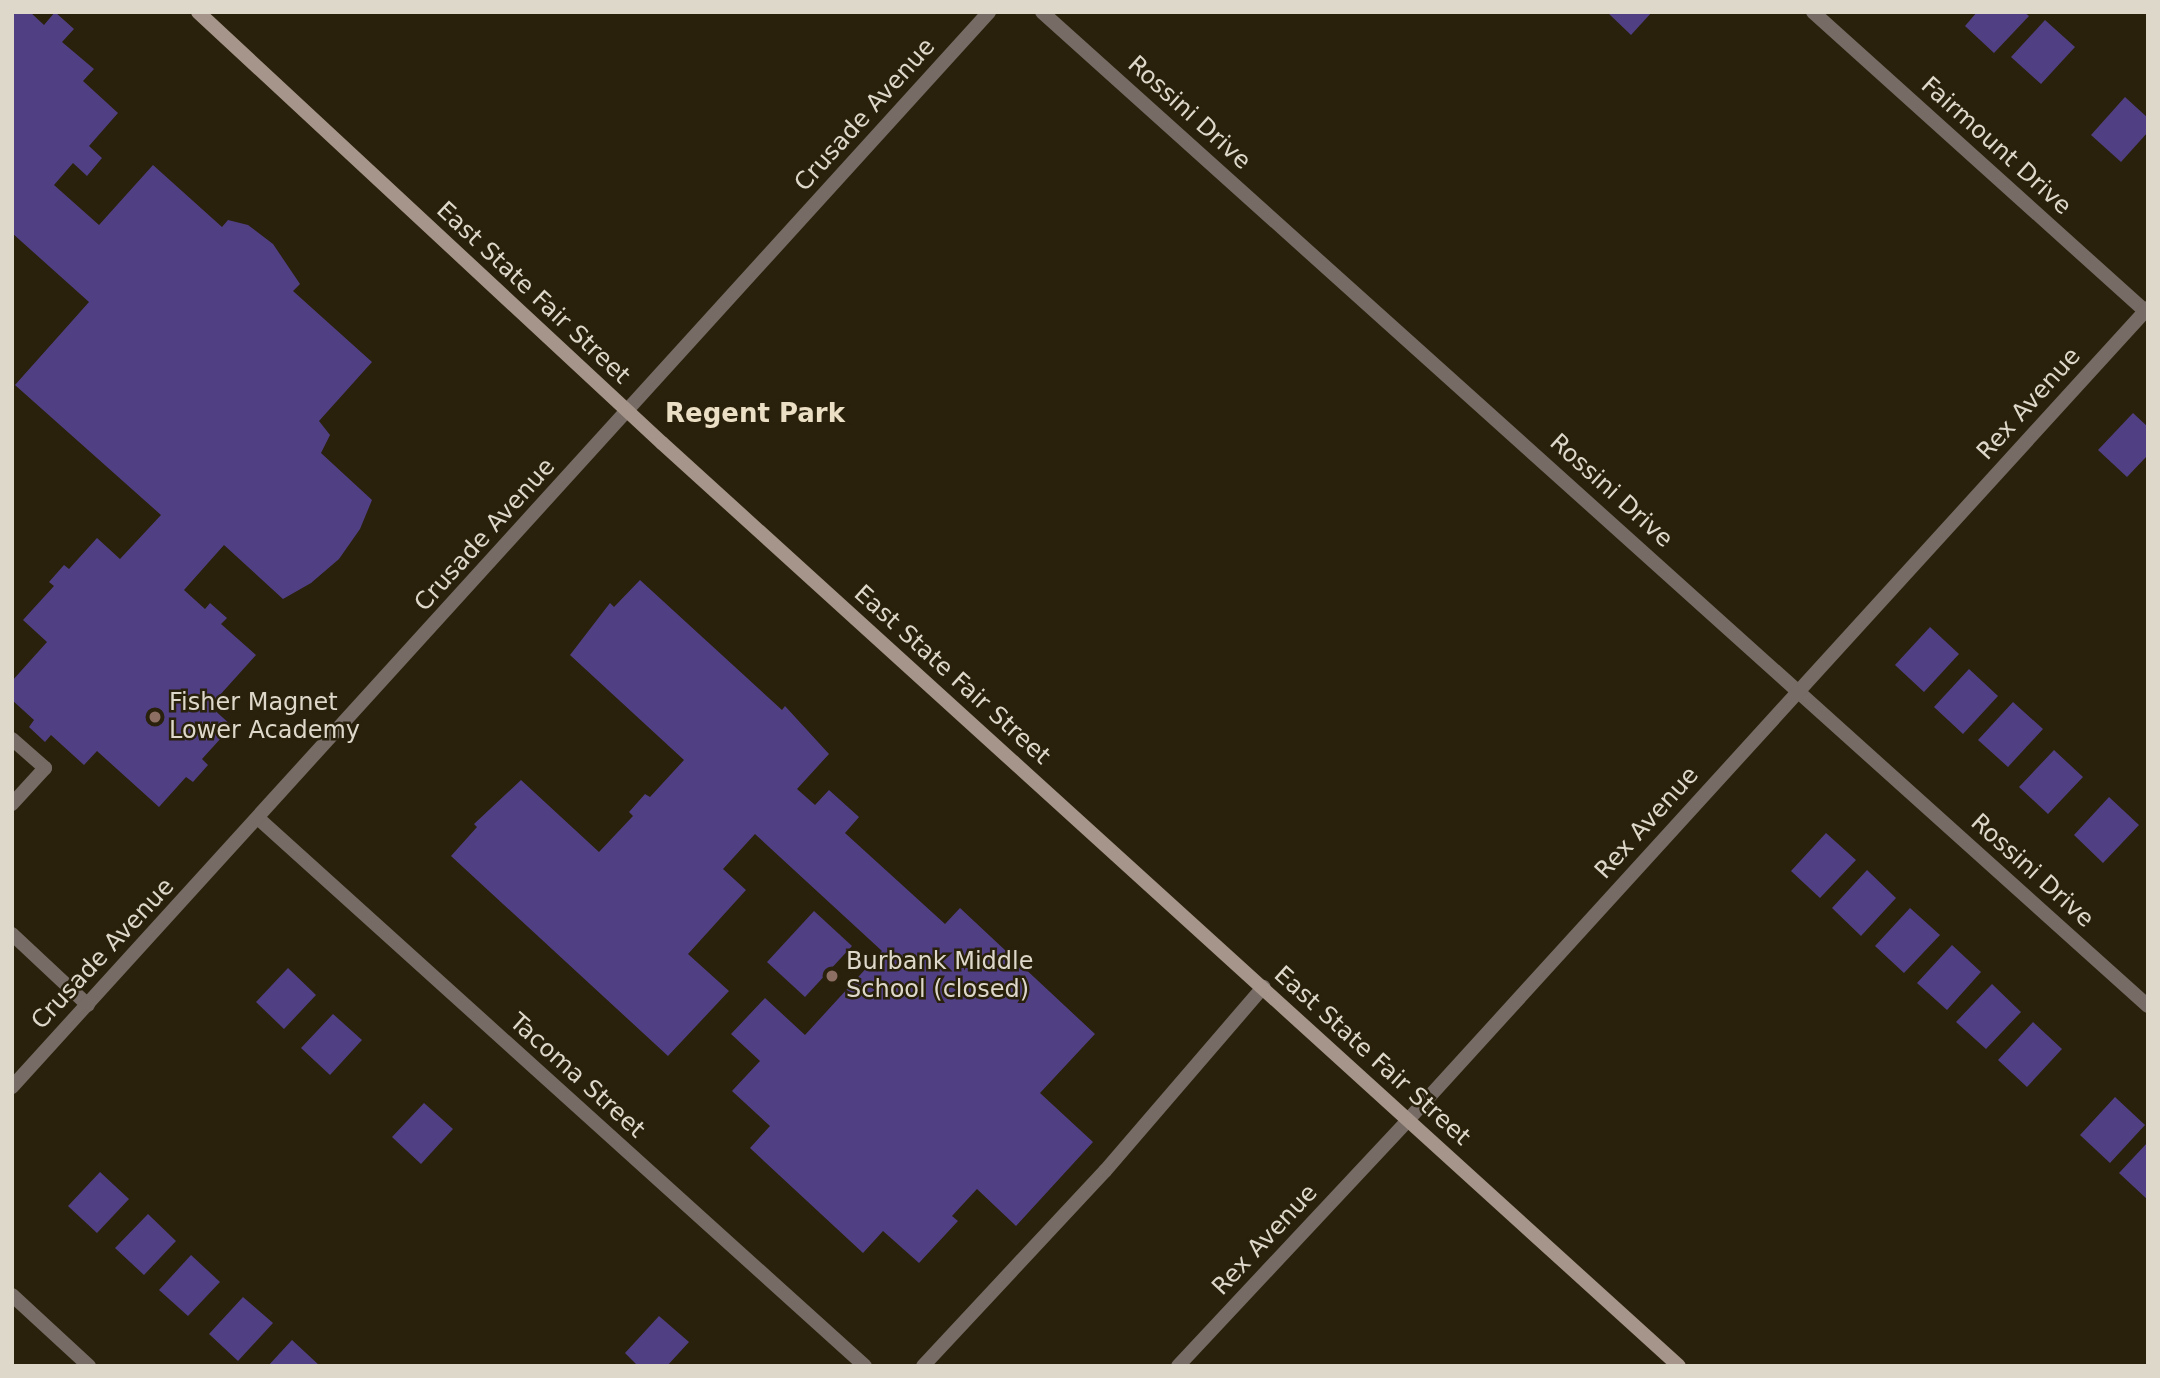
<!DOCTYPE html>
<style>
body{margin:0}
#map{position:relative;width:2160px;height:1378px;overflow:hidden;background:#29210b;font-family:"DejaVu Sans",sans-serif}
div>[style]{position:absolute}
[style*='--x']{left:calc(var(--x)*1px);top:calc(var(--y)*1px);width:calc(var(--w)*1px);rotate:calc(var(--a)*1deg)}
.building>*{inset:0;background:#503f83}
.lane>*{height:14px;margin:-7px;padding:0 7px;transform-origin:7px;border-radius:7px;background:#766b65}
.street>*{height:14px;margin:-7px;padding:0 7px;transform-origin:7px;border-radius:7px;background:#766b65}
.secondary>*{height:14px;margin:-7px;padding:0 7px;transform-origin:7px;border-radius:7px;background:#a6958a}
.dots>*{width:19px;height:19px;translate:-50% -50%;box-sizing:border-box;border:4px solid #29210b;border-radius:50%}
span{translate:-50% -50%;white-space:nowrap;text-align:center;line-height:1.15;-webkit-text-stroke:5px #29210b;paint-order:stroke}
.street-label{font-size:24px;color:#ded8cb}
.poi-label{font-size:24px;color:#ded8cb}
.left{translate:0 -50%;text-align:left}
.neighbourhood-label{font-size:26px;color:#ebdfc5;font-weight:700}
.frame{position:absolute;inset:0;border:14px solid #ded8cb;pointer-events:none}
</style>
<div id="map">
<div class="building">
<div style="clip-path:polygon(12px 12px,30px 12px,44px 25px,55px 12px,74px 29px,62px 42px,94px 69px,83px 81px,118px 113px,89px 146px,102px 158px,87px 176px,73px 163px,54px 185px,99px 225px,153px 165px,222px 227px,228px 220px,248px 225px,273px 244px,300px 284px,293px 291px,372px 362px,319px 421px,330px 435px,321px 453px,372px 500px,360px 529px,339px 559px,311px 583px,283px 599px,224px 545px,184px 590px,205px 609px,210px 603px,227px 618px,221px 624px,256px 655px,210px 706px,232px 726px,202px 759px,208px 765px,193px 782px,186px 777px,159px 807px,97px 751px,84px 765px,51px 735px,45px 742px,29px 727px,34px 720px,12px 700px,12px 681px,47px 642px,23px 620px,54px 586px,49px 582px,64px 565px,69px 569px,97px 538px,120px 559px,161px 515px,15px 385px,89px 302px,12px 233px)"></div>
<div style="clip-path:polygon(1607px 12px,1652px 12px,1631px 35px)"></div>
<div style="clip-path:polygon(1977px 12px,2024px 12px,2029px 16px,1994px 53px,1965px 26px)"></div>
<div style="clip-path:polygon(2045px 20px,2075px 47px,2041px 84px,2011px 57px)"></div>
<div style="clip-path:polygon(2125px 97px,2148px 118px,2148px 132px,2121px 162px,2091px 135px)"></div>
<div style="clip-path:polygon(2133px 413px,2148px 427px,2148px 455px,2127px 477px,2098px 450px)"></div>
<div style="clip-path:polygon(640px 580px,782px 710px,785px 706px,829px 754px,797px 789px,815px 805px,829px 790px,859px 817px,845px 833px,945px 924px,960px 908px,1095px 1034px,1040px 1093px,1093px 1142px,1016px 1226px,977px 1189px,952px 1216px,958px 1221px,919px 1263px,883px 1231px,863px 1253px,750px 1148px,770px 1126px,732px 1091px,760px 1061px,731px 1034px,765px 998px,805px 1035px,882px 951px,755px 834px,723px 869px,746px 890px,688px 954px,729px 991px,668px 1056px,451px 856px,477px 827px,474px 824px,521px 780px,599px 852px,633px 816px,629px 812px,645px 794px,650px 797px,684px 760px,570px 655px,610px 603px,614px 607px)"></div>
<div style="clip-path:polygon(1930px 627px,1959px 654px,1924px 692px,1895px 665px)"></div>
<div style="clip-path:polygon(1969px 669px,1998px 696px,1963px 734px,1934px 707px)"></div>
<div style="clip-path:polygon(2013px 702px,2043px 729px,2008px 767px,1978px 740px)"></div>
<div style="clip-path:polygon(2054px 750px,2083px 777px,2048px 814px,2019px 787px)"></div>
<div style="clip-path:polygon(2109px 797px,2139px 825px,2103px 863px,2074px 835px)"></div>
<div style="clip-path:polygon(1826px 833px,1856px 860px,1820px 898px,1791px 871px)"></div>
<div style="clip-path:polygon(1867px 870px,1896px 898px,1861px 936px,1832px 908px)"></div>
<div style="clip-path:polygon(1910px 908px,1940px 935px,1904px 973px,1875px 946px)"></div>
<div style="clip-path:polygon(814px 911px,852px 946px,805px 997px,767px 962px)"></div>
<div style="clip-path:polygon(1952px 945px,1981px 972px,1947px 1010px,1917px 983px)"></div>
<div style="clip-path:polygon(288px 968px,316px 995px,284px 1029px,256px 1002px)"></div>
<div style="clip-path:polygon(1992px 984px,2021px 1012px,1986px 1049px,1956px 1022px)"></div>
<div style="clip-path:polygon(333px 1014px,362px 1040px,330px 1075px,301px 1048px)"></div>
<div style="clip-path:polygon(2033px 1022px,2062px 1049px,2027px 1087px,1998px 1060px)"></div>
<div style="clip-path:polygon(2115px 1097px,2145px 1125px,2110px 1163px,2080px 1135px)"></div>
<div style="clip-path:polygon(424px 1103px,453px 1129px,421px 1164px,392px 1137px)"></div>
<div style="clip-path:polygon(2148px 1142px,2148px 1200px,2119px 1173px)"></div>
<div style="clip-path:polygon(100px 1172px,129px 1199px,97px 1233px,68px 1206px)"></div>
<div style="clip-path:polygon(148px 1214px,176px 1241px,144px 1275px,115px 1248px)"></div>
<div style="clip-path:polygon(191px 1255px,220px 1282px,188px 1316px,159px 1290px)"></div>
<div style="clip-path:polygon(243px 1297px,273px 1323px,238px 1361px,209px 1334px)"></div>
<div style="clip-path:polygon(659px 1316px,689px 1342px,667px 1366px,638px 1366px,625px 1353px)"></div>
<div style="clip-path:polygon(292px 1340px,320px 1366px,268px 1366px)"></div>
</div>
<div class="lane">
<div style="--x:12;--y:739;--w:44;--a:41.3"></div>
<div style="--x:45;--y:768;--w:49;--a:132.5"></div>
<div style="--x:12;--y:934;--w:104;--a:43.1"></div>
<div style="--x:923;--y:1366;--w:267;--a:-47"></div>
<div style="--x:1105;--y:1171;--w:243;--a:-49.3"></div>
</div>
<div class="street">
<div style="--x:1042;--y:12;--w:1487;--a:41.95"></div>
<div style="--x:1813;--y:12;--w:451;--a:42"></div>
<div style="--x:259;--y:819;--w:816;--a:42.07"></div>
<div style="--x:12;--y:1087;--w:1453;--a:-47.73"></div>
<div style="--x:12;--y:1295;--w:105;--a:42.7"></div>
<div style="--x:1178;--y:1366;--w:337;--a:-46.9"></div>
<div style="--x:1408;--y:1120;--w:1099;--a:-47.66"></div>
</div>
<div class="secondary">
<div style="--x:198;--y:12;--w:633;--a:42.89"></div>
<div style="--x:662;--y:443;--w:1373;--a:42.23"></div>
</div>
<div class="dots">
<div style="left:155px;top:717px;background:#8d6e63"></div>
<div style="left:832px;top:976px;background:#8d6e63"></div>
</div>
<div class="street-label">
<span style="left:1189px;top:113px;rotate:42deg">Rossini Drive</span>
<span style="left:865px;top:115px;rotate:-48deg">Crusade Avenue</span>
<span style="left:1996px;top:146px;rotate:42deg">Fairmount Drive</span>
<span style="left:533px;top:293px;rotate:43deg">East State Fair Street</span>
<span style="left:2029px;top:404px;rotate:-48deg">Rex Avenue</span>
<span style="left:1611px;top:491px;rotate:42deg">Rossini Drive</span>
<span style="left:485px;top:535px;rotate:-48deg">Crusade Avenue</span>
<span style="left:952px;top:675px;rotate:42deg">East State Fair Street</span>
<span style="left:1647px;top:823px;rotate:-48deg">Rex Avenue</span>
<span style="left:2032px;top:871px;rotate:42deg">Rossini Drive</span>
<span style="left:103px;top:954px;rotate:-47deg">Crusade Avenue</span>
<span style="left:1372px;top:1056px;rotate:42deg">East State Fair Street</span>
<span style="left:577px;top:1076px;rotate:42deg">Tacoma Street</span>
<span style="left:1265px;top:1240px;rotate:-47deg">Rex Avenue</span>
</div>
<div class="poi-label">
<span class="left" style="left:169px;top:717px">Fisher Magnet<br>Lower Academy</span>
<span class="left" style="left:846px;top:976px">Burbank Middle<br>School (closed)</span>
</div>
<div class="neighbourhood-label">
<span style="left:755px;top:414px">Regent Park</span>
</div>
<div class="frame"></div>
</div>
